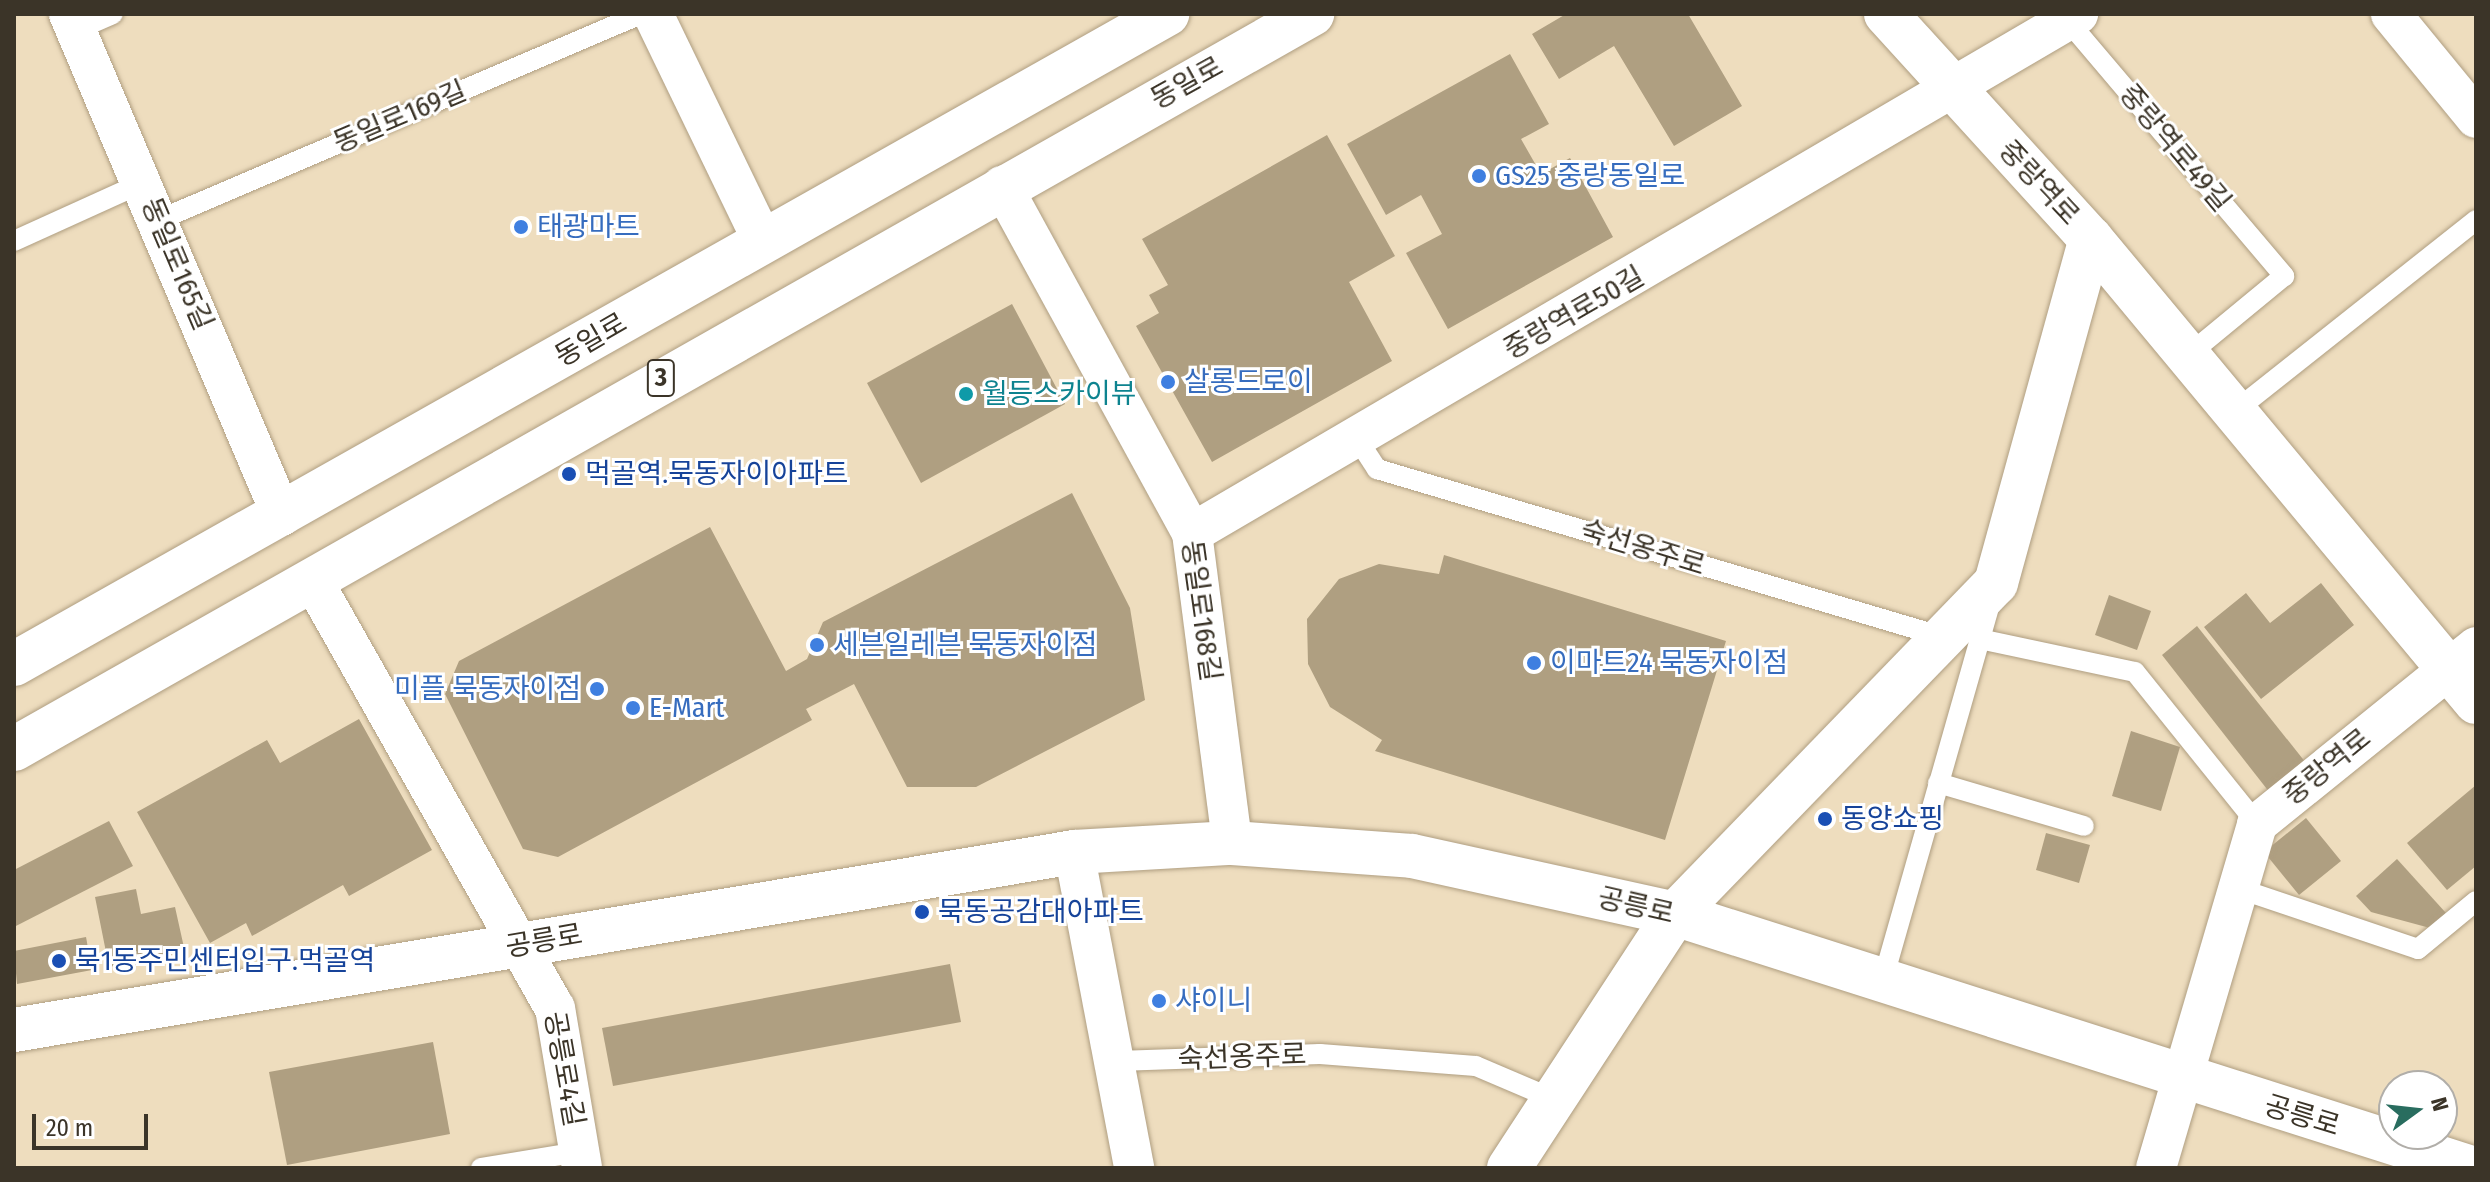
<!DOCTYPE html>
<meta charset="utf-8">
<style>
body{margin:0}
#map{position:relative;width:2490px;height:1182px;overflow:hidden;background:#eeddbe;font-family:"Fira Sans Condensed","Noto Sans KR",sans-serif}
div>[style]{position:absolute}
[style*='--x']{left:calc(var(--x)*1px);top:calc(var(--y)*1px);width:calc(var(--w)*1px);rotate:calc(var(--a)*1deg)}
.building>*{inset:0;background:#af9f81}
.roads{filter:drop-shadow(0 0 2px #af9e81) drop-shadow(0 0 2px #af9e81)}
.service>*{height:20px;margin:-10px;padding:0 10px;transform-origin:10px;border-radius:10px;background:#fff}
.minor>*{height:40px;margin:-20px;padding:0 20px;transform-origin:20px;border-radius:20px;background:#fff}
.tertiary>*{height:44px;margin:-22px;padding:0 22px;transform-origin:22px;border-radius:22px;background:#fff}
.primary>*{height:44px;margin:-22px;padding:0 22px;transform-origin:22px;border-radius:22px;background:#fff}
.dots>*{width:22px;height:22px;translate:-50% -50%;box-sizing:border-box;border:4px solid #fff;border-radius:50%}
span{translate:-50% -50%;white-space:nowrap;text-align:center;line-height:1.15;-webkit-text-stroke:6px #fff;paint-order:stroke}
.shield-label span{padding:2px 6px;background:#fff;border:2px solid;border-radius:6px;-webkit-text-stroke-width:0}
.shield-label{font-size:26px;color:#3b3428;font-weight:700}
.street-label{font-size:28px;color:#3b3428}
.shop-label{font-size:28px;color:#366cbe}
.left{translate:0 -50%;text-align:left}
.right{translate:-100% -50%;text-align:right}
.culture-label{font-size:28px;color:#0d838f}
.transit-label{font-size:28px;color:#164399}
.frame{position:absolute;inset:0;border:16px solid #3b3428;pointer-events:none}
.north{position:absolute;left:2378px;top:1070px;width:80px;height:80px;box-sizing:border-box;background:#fff;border:2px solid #b1aea9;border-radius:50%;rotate:75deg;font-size:22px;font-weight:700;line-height:32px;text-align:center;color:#3b3428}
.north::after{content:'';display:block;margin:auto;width:28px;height:36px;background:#296d5f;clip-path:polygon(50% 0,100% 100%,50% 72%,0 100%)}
.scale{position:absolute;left:32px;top:1114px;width:116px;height:36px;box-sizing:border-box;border:4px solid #3b3428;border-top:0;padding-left:10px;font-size:24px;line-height:28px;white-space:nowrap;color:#3b3428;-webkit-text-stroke:6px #fff;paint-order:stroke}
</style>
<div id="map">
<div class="building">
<div style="clip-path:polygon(1566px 14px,1688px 14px,1742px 106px,1674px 146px,1614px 46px,1559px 79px,1532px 34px)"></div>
<div style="clip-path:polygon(1510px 54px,1549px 124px,1521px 139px,1541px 174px,1570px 158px,1613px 237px,1448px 329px,1406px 253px,1442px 234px,1421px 195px,1386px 215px,1347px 144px)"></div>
<div style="clip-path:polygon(1327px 135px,1395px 256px,1349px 282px,1392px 361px,1212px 462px,1136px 326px,1159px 313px,1149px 295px,1168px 285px,1142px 239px)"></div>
<div style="clip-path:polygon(1012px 304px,1065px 404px,921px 483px,867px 383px)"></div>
<div style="clip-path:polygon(1072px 493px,1130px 608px,1145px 700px,976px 787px,907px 787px,854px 684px,806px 709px,812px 720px,558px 857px,523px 849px,445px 694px,459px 661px,710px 527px,786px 671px,807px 659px,823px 622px)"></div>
<div style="clip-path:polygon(1444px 555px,1726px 641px,1665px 840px,1375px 751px,1382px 740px,1330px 707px,1308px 664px,1307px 619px,1339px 579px,1379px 564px,1439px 574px)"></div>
<div style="clip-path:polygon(2321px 583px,2354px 625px,2261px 699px,2204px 627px,2246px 593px,2270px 623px)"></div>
<div style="clip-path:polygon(2109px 595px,2151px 611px,2137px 650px,2095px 635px)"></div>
<div style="clip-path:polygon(2197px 626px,2306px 763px,2270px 793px,2162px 655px)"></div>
<div style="clip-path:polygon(359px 719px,432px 850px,349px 896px,343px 885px,252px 936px,246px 923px,210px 943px,137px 812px,267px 740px,280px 763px)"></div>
<div style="clip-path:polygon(2131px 731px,2180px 747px,2161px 811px,2112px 796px)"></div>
<div style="clip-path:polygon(2476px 785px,2476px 866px,2447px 890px,2407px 843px)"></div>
<div style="clip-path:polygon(2306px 818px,2341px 861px,2299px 895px,2264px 852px)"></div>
<div style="clip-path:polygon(109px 821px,133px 866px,14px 927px,14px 870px)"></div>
<div style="clip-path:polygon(2046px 833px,2090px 845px,2079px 883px,2036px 870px)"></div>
<div style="clip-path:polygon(2397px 859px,2446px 913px,2430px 928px,2371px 912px,2356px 896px)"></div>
<div style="clip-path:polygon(136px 889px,141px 914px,175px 907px,185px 952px,109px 967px,95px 897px)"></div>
<div style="clip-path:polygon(86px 937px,92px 970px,17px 984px,14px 951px)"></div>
<div style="clip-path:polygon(950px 964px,961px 1022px,613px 1086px,602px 1028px)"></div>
<div style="clip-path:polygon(433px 1042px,450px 1134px,287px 1165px,269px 1072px)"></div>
</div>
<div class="roads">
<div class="service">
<div style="--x:2067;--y:20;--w:336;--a:49.7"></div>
<div style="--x:2284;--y:276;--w:126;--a:140.5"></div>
<div style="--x:76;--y:30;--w:40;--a:-23.4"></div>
<div style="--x:159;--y:220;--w:524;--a:-23.14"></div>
<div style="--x:14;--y:241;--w:141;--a:-24.4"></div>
<div style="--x:2234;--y:412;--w:309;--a:-38.4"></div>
<div style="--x:1358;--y:440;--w:35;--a:57"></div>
<div style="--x:1377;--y:469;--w:590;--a:16.53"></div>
<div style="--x:1980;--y:639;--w:158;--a:12"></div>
<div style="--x:2135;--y:672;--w:195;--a:51.2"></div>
<div style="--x:1938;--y:783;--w:152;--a:16.4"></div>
<div style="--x:2237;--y:888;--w:191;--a:18.6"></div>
<div style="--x:2418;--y:949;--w:75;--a:-39.6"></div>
<div style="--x:1882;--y:983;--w:395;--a:-74.1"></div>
<div style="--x:1118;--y:1061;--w:202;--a:-2"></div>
<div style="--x:1320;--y:1054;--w:156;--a:4.4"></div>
<div style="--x:1476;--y:1066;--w:82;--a:23.1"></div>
<div style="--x:481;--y:1168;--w:99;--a:-9.3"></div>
</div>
<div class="minor">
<div style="--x:69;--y:14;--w:545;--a:67.01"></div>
<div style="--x:653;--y:14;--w:253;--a:64.2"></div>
<div style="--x:2391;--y:14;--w:134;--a:50.7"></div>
<div style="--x:1002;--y:186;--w:396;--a:61.3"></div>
<div style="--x:1192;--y:533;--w:313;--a:82.6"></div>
<div style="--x:1192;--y:533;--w:1027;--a:-30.36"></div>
<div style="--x:313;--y:581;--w:491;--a:60.5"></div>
<div style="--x:555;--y:1008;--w:162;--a:80.4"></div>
<div style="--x:1074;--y:852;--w:322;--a:79.2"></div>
<div style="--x:2156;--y:1168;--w:359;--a:-73.6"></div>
<div style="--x:2257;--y:824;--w:282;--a:-38.9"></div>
</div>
<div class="tertiary">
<div style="--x:1886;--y:14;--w:304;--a:47.7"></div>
<div style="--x:2091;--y:239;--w:602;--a:50.26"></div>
<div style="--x:14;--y:1030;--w:1075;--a:-9.53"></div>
<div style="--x:1074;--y:852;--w:158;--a:-3.3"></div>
<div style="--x:1232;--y:843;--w:180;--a:4.1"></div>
<div style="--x:1412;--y:856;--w:269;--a:12.4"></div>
<div style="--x:1675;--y:914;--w:836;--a:17.68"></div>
<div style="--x:1509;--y:1168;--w:303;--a:-56.8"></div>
<div style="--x:1675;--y:914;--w:461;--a:-45.9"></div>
<div style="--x:1996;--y:583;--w:357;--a:-74.6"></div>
</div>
<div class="primary">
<div style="--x:14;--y:664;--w:1324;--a:-29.41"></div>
<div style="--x:14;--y:749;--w:1492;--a:-29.52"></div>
</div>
</div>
<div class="dots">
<div style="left:1479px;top:176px;background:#3f7fe0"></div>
<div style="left:521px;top:227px;background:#3f7fe0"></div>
<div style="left:1168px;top:382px;background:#3f7fe0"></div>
<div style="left:966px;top:394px;background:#0f9aa8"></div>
<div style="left:569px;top:474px;background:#1a4fb4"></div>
<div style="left:817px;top:645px;background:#3f7fe0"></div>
<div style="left:1534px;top:663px;background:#3f7fe0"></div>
<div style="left:597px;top:689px;background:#3f7fe0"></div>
<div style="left:633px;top:708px;background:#3f7fe0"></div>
<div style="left:1825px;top:819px;background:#1a4fb4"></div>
<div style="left:922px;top:912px;background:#1a4fb4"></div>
<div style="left:59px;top:961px;background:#1a4fb4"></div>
<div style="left:1159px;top:1001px;background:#3f7fe0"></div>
</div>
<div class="shield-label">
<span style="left:661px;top:378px">3</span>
</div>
<div class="street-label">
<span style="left:1187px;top:83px;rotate:-29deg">동일로</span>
<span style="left:400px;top:117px;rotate:-23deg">동일로169길</span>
<span style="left:2175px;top:148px;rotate:50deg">중랑역로49길</span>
<span style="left:2039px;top:183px;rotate:47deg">중랑역로</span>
<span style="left:177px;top:264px;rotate:67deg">동일로165길</span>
<span style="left:1574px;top:313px;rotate:-30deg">중랑역로50길</span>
<span style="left:591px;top:340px;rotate:-30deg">동일로</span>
<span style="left:1643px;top:548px;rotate:17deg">숙선옹주로</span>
<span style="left:1201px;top:611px;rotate:82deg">동일로168길</span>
<span style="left:2327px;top:767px;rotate:-39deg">중랑역로</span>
<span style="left:1636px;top:906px;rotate:13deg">공릉로</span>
<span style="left:544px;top:941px;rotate:-10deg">공릉로</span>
<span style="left:1242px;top:1057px;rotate:-2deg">숙선옹주로</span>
<span style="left:564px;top:1069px;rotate:80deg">공릉로4길</span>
<span style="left:2302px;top:1116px;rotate:17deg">공릉로</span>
</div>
<div class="shop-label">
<span class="left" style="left:1495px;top:176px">GS25 중랑동일로</span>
<span class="left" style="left:537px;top:227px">태광마트</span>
<span class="left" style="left:1184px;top:382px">살롱드로이</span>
<span class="left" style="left:833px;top:645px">세븐일레븐 묵동자이점</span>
<span class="left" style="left:1550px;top:663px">이마트24 묵동자이점</span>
<span class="right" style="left:581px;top:689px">미플 묵동자이점</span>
<span class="left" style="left:649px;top:708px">E-Mart</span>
<span class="left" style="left:1175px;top:1001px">샤이니</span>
</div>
<div class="culture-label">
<span class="left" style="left:982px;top:394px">월등스카이뷰</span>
</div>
<div class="transit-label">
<span class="left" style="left:585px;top:474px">먹골역.묵동자이아파트</span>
<span class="left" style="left:1841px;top:819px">동양쇼핑</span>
<span class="left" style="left:938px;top:912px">묵동공감대아파트</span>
<span class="left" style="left:75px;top:961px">묵1동주민센터입구.먹골역</span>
</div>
<div class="frame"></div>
<div class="north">N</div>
<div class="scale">20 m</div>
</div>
